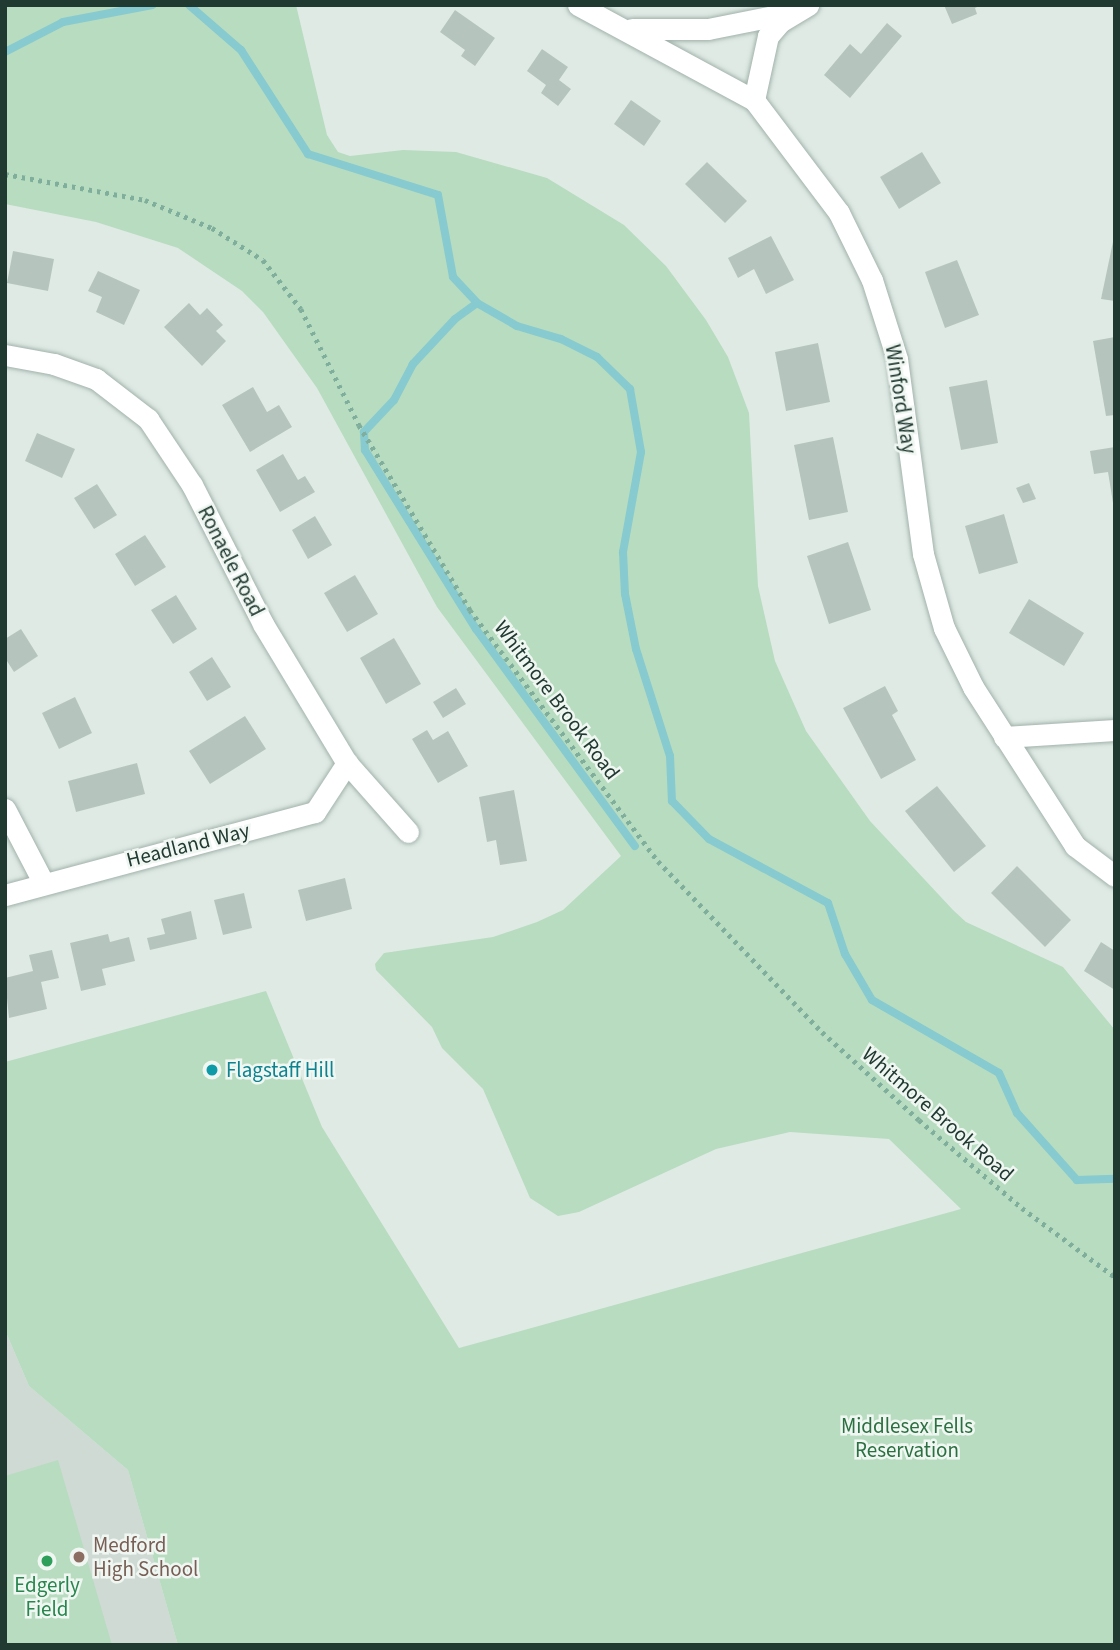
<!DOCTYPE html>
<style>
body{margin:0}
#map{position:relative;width:1120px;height:1650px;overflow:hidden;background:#dfeae5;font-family:"Source Sans 3",sans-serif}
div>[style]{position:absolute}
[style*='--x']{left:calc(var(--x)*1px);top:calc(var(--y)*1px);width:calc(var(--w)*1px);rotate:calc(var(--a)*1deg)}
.built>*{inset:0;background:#cedad3}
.green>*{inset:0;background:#b8dcbf}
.stream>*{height:8px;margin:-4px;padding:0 4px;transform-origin:4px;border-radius:4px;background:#87cacf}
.building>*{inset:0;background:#b5c5bd}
.path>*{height:4.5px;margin-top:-2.25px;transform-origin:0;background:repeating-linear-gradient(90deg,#80ae9c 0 3.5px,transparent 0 8.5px)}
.roads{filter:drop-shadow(0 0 2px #a2b2ab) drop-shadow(0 0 2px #a2b2ab)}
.minor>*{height:21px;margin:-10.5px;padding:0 10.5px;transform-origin:10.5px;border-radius:10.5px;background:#fff}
.dots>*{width:19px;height:19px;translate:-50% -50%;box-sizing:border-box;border:4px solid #f0f7f3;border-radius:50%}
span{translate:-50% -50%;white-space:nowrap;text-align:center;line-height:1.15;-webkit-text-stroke:5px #f0f7f3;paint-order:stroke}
.street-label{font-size:21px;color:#213a31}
.culture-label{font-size:21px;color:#0d838f}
.left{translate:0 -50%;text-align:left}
.park-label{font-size:21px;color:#2b7040}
.education-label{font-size:21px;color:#785e54}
.leisure-label{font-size:21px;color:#27864d}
.frame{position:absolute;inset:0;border:7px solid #213a31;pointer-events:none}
</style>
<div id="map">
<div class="built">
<div style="clip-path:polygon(5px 1330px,29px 1386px,128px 1470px,178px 1645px,5px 1645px)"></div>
</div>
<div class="green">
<div style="clip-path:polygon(5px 5px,296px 5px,327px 135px,338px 152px,350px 156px,403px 150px,456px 152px,547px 178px,624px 225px,666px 266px,706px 320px,728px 357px,749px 413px,758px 586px,775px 661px,806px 731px,870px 821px,953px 910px,966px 922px,1063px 967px,1115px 1030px,1115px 1645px,178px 1645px,128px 1470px,29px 1386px,5px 1330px,5px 1062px,266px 991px,322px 1127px,459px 1348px,961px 1209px,889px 1139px,790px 1132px,716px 1149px,579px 1212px,558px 1216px,530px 1198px,483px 1089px,442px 1048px,432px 1027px,376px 970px,375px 964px,384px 953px,493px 937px,537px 922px,563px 910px,621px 856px,437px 607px,317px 388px,263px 312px,242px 291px,178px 248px,96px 222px,5px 204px)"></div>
<div style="clip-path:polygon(58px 1460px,112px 1645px,5px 1645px,5px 1476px)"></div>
</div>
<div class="stream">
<div style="--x:189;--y:5;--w:69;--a:40.9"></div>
<div style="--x:241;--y:50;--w:124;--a:57.2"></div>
<div style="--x:308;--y:154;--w:136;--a:17.5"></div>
<div style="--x:438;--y:195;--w:83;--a:79.6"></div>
<div style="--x:453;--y:277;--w:35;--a:47"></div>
<div style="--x:477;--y:303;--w:46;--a:29.9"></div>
<div style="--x:517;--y:326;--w:46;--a:16.5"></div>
<div style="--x:561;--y:339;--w:40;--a:26.6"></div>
<div style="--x:597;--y:357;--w:46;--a:44.1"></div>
<div style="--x:630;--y:389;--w:64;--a:80.1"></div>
<div style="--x:641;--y:452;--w:102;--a:100.2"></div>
<div style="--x:623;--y:552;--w:42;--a:87.3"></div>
<div style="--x:625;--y:594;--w:56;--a:78.7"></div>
<div style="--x:636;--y:649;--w:112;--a:72.4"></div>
<div style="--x:670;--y:756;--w:45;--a:87.5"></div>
<div style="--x:672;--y:801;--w:53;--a:45.8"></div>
<div style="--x:709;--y:839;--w:135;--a:28.3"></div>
<div style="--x:828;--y:903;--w:54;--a:71.6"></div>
<div style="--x:845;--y:954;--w:53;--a:59.6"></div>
<div style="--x:872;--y:1000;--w:146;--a:29.9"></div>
<div style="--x:999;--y:1073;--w:44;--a:65.8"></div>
<div style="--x:1017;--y:1113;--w:90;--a:48.2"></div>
<div style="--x:1077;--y:1180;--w:38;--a:-2"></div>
<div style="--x:5;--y:52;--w:65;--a:-27.3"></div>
<div style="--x:63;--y:22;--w:91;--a:-10.8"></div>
<div style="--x:477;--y:303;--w:27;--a:144"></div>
<div style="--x:455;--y:319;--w:62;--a:133"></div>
<div style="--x:413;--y:364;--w:41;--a:117.8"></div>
<div style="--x:394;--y:400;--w:44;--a:133.2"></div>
<div style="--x:364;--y:432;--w:18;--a:87"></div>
<div style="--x:365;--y:450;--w:211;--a:58.2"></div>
<div style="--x:476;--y:629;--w:269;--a:53.8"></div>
</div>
<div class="building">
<div style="clip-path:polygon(944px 5px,981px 5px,975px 8px,977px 14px,952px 24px)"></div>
<div style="clip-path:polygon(455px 10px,495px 38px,475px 66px,461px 56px,465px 50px,440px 32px)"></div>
<div style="clip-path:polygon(887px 23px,902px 36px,850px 98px,824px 75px,850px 44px,861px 54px)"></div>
<div style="clip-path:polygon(542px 49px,568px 67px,559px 80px,571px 89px,558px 106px,541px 93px,546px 85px,527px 71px)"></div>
<div style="clip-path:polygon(631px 100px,661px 121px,644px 146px,614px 124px)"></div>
<div style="clip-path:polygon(922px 152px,941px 183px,899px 209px,880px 177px)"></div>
<div style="clip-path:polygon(707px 162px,747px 201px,725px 223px,685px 184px)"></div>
<div style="clip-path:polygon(771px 236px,794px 280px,766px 294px,754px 269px,738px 278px,728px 258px)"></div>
<div style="clip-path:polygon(1114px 237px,1115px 237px,1115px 301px,1101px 299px)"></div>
<div style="clip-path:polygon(13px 251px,54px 259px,48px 291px,7px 283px)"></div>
<div style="clip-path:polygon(957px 260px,979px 315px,945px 328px,925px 272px)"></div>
<div style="clip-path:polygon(98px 271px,140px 290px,124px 325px,96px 312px,102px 297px,88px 291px)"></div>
<div style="clip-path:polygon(189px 303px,200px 315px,207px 308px,223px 325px,216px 331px,226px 341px,202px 366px,164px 327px)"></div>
<div style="clip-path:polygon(1115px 337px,1115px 415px,1106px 416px,1093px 341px)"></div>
<div style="clip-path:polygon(818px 343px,830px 402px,786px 411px,775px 352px)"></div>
<div style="clip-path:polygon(987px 380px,998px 443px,961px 450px,949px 387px)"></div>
<div style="clip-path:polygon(253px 387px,267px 412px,279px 405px,292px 427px,250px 452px,222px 405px)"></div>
<div style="clip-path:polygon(37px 433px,75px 449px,62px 478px,25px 461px)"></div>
<div style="clip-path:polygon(833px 437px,848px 512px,809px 520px,794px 445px)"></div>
<div style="clip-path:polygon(1115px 447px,1115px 503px,1113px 503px,1108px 472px,1094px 474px,1090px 451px)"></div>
<div style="clip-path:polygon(283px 454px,298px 480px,305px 476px,315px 492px,280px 512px,256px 470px)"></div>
<div style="clip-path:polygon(1029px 483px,1036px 499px,1023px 503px,1016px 488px)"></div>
<div style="clip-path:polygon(97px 484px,117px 515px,94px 529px,74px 498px)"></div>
<div style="clip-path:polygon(1004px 514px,1018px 563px,979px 574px,965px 526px)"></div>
<div style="clip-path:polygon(315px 516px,332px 545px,308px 559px,292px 530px)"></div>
<div style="clip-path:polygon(145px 535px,166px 567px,135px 586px,115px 554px)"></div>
<div style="clip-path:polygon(848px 542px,871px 610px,829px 624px,807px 556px)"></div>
<div style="clip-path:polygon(355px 575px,378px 614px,347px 632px,324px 593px)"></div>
<div style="clip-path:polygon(176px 595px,197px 629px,173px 644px,151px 610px)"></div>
<div style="clip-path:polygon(1029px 599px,1084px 633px,1064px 666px,1009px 633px)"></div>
<div style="clip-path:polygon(21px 629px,38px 656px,14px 672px,5px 658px,5px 639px)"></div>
<div style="clip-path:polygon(394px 638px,421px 684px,386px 704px,360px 658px)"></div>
<div style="clip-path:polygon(212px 657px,231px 687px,207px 701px,189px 672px)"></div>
<div style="clip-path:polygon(885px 686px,898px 711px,892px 715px,916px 760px,881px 779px,843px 708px)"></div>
<div style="clip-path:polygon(456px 688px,466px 704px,443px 718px,433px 702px)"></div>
<div style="clip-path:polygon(75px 697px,92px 733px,59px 749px,42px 713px)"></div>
<div style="clip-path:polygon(245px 716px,266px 749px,210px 784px,189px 751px)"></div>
<div style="clip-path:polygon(427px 730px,433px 740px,448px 731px,468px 766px,438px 783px,412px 739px)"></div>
<div style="clip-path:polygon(137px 763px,145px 794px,76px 812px,68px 781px)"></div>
<div style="clip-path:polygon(937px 786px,986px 846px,954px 872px,905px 811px)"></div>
<div style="clip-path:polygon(514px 790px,527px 861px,500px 865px,496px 840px,487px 842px,479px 797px)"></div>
<div style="clip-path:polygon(1017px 866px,1071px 920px,1045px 947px,991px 893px)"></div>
<div style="clip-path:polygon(345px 878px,352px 909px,306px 921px,298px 890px)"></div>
<div style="clip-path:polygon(244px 893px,252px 928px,223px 935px,214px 900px)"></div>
<div style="clip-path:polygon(191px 911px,197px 939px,150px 950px,147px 938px,165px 934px,161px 919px)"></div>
<div style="clip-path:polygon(108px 934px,110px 942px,129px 937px,135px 961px,102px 969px,106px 985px,81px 991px,70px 943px)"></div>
<div style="clip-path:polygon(1101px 942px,1115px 951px,1115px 990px,1084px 971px)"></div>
<div style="clip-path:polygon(52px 950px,59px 978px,41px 982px,47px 1009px,9px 1018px,5px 978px,33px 971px,29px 955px)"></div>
</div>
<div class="path">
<div style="--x:5;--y:174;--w:142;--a:10.5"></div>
<div style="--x:145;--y:200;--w:73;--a:22.7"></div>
<div style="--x:212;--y:228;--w:60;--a:32.1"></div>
<div style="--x:263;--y:260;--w:62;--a:52.2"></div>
<div style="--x:301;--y:309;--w:130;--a:63.4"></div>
<div style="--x:359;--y:425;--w:216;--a:59"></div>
<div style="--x:470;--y:610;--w:314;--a:53.2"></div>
<div style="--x:658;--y:861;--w:237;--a:46.2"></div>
<div style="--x:822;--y:1032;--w:131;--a:42.2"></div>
<div style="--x:919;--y:1120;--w:135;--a:40.5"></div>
<div style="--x:1022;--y:1208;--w:116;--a:36.6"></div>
</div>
<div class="roads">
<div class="minor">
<div style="--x:578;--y:5;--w:200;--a:28.4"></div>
<div style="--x:754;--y:100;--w:141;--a:53"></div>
<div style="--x:839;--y:213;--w:75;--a:63.8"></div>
<div style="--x:872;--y:280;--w:83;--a:72.4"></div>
<div style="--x:897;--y:359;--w:197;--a:82.4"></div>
<div style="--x:923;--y:554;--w:77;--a:74.2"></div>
<div style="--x:944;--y:628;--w:66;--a:63.8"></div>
<div style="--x:973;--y:687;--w:189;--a:57.3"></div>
<div style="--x:1075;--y:846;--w:50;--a:36.9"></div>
<div style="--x:632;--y:29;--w:76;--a:0"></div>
<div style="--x:708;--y:29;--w:87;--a:-11.3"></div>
<div style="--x:754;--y:100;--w:66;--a:-77.7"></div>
<div style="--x:768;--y:36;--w:18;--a:-49"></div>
<div style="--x:780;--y:22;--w:33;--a:-31"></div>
<div style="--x:5;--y:355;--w:50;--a:10.4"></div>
<div style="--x:54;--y:364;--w:45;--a:19.7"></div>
<div style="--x:96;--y:379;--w:66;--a:37.6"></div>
<div style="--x:148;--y:419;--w:79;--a:56.3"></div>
<div style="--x:192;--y:485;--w:156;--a:62.9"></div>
<div style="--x:263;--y:624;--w:162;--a:58.9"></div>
<div style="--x:347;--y:763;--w:92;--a:48.5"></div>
<div style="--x:1004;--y:737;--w:111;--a:-3.6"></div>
<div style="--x:5;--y:809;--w:82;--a:62.5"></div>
<div style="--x:5;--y:895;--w:321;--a:-15"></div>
<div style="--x:315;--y:812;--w:59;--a:-56.9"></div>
</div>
</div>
<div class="dots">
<div style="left:212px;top:1070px;background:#0f9aa8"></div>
<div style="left:79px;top:1557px;background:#8d6e63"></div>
<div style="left:47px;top:1561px;background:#2e9e5b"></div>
</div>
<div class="street-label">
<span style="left:901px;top:399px;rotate:81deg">Winford Way</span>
<span style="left:231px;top:561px;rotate:63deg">Ronaele Road</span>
<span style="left:557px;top:700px;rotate:53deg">Whitmore Brook Road</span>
<span style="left:188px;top:845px;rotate:-14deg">Headland Way</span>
<span style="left:938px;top:1114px;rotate:41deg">Whitmore Brook Road</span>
</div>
<div class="culture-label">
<span class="left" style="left:226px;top:1070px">Flagstaff Hill</span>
</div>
<div class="park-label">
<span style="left:907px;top:1438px">Middlesex Fells<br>Reservation</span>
</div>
<div class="education-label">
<span class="left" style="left:93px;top:1557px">Medford<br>High School</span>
</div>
<div class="leisure-label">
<span style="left:47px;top:1597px">Edgerly<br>Field</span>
</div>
<div class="frame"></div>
</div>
